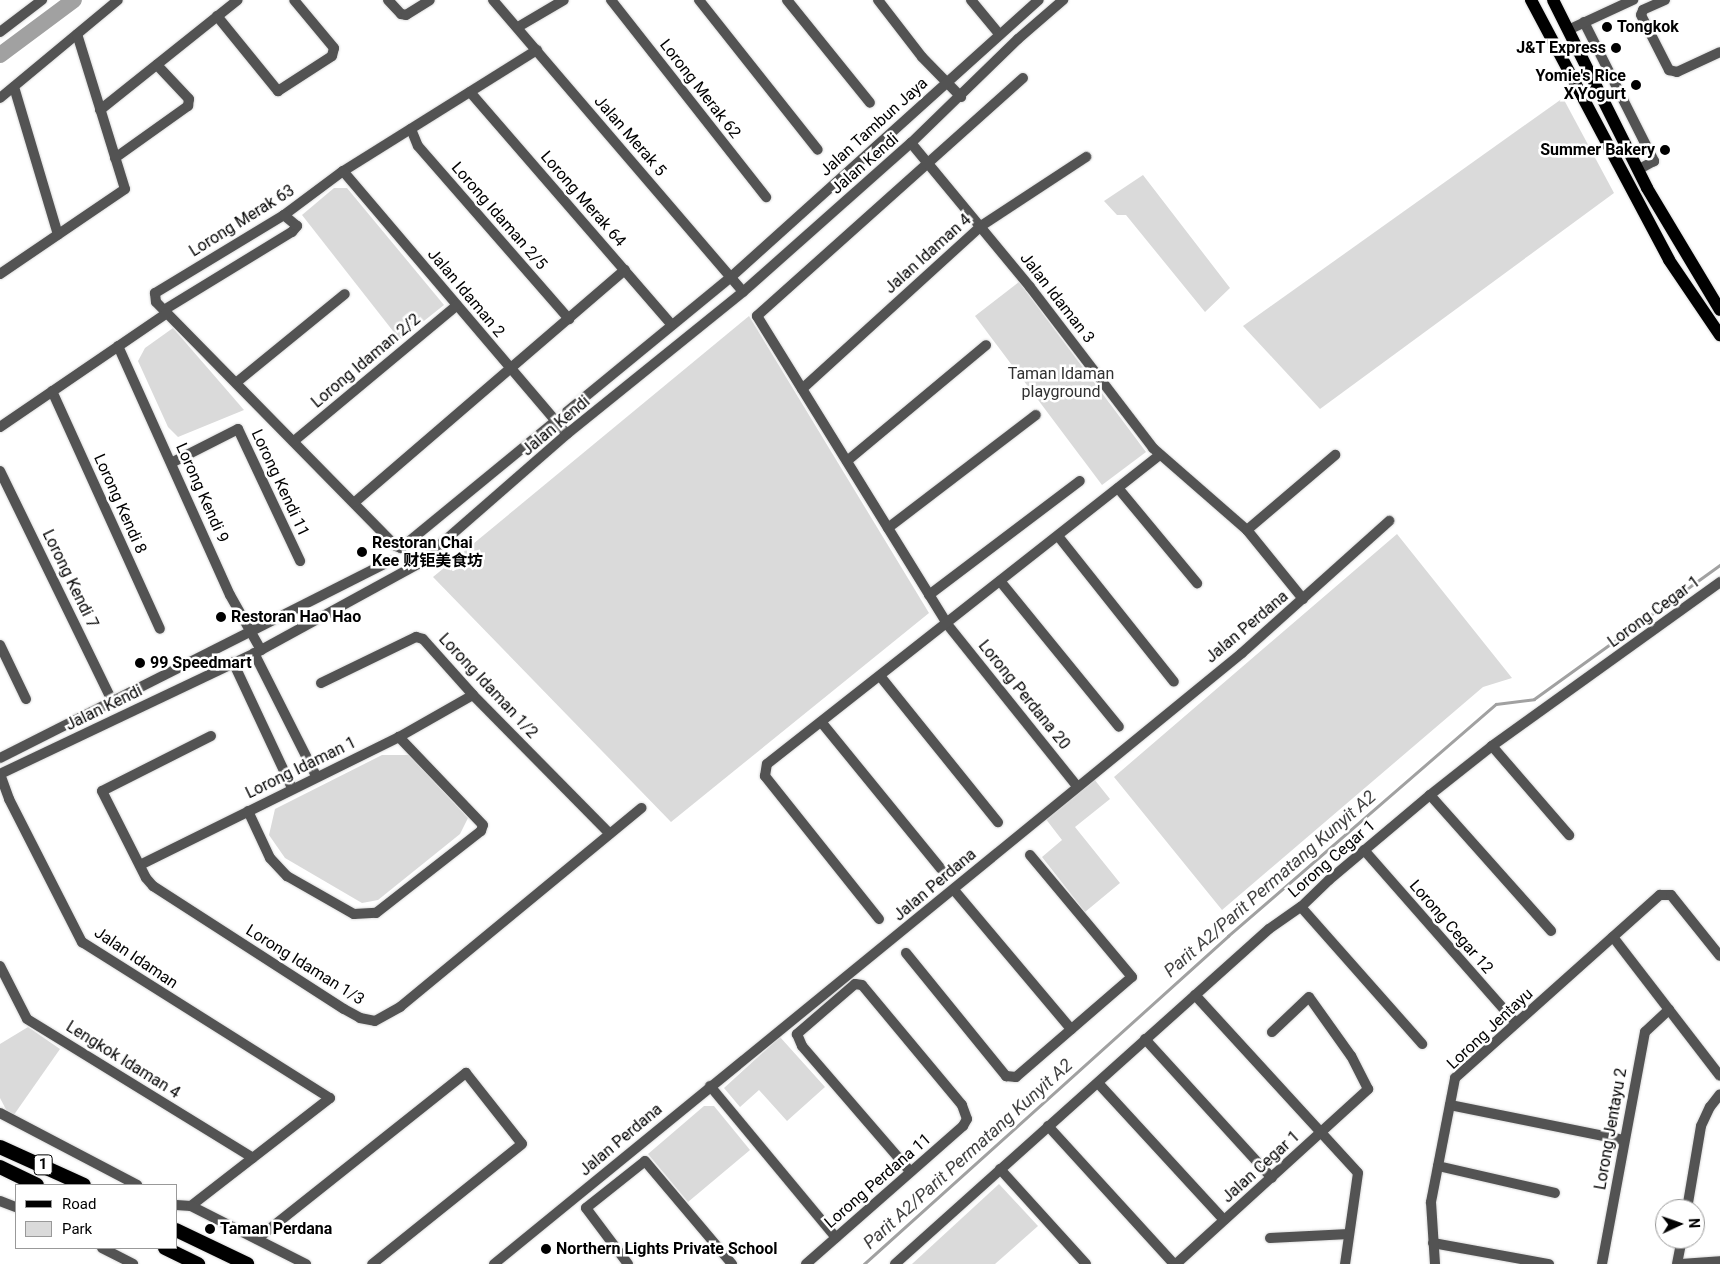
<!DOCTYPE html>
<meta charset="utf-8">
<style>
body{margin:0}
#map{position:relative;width:1720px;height:1264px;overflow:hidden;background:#fff;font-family:Roboto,"Noto Sans SC",sans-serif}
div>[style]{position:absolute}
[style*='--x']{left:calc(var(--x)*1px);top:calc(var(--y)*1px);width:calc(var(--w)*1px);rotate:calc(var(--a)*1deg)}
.green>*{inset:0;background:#dadada}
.stream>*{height:2.5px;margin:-1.25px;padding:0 1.25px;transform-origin:1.25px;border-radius:1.25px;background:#a1a1a1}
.river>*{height:16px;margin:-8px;padding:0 8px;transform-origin:8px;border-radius:8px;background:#a1a1a1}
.roads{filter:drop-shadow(0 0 1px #dbdbdb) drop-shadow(0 0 1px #dbdbdb)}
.minor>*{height:10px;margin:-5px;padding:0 5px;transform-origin:5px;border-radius:5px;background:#535353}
.tertiary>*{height:10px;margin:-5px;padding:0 5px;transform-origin:5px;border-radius:5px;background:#535353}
.primary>*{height:12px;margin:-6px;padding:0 6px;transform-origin:6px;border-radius:6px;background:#000}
.trunk>*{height:14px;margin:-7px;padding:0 7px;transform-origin:7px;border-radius:7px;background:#000}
.dots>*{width:14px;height:14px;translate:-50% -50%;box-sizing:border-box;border:2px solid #fff;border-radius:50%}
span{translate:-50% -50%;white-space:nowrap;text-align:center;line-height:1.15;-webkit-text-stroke:5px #fff;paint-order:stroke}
.shield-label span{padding:1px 4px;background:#fff;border:1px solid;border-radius:4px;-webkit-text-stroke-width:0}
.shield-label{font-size:15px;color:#000;font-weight:700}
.poi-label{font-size:16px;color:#000;font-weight:700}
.left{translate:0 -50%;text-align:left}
.right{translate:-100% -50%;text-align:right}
.street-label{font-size:16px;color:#000}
.park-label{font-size:16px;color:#313131}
.water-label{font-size:18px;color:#424242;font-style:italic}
.legend{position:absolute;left:15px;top:1184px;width:162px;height:65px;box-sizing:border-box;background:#fff;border:1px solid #999;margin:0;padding:6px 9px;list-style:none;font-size:15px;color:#000}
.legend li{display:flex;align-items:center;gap:10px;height:25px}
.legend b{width:25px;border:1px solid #999}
.north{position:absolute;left:1655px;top:1199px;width:50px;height:50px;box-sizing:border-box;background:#fff;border:1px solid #999;border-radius:50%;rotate:87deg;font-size:14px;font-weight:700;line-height:20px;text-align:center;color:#000}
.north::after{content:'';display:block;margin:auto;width:18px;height:22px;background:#000;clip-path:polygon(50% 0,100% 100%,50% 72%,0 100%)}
</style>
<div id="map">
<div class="green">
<div style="clip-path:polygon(1563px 98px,1614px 193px,1320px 409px,1243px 326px)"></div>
<div style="clip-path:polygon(1143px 175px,1230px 288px,1205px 312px,1126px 215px,1117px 215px,1104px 201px)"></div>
<div style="clip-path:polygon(334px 188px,347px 188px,444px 305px,400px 340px,302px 215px)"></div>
<div style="clip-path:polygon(1019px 282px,1146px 452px,1102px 485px,975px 316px)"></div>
<div style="clip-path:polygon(749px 316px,929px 613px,671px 822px,433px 577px)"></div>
<div style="clip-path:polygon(173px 328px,244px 410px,178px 437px,168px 427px,138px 361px,145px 348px)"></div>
<div style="clip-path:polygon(1397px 534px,1512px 678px,1483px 687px,1222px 910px,1114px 777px)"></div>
<div style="clip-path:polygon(382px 755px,409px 755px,468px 818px,460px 834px,378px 900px,362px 903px,285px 858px,269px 835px,275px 809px)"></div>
<div style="clip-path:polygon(1094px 779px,1110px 799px,1075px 827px,1120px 883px,1085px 912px,1042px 857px,1062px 840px,1045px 818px)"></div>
<div style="clip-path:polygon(28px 1027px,60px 1049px,11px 1119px,0 1098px,0 1044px)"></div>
<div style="clip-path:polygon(780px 1037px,825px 1087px,787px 1121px,759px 1090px,740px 1107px,724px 1088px)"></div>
<div style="clip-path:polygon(704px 1106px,714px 1106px,750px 1150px,688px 1202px,648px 1154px)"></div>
<div style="clip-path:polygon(999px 1184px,1038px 1226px,995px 1264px,912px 1264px)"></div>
</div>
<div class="stream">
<div style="--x:864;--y:1264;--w:490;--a:-42"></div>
<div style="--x:1228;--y:936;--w:354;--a:-40.9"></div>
<div style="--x:1496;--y:704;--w:38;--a:-7"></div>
<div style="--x:1534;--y:699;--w:229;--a:-35.8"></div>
</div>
<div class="river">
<div style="--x:0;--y:55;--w:92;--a:-36.6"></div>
</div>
<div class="roads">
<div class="minor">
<div style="--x:388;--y:0;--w:19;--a:47"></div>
<div style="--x:401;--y:14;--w:5;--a:11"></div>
<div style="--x:406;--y:15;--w:28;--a:-32"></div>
<div style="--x:493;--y:0;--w:384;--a:49.4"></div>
<div style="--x:611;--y:0;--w:251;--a:51.8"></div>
<div style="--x:699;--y:0;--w:191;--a:51.6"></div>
<div style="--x:787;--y:0;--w:132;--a:51.1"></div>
<div style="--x:878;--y:0;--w:72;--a:52.3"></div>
<div style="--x:922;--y:57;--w:56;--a:45.7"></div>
<div style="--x:971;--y:0;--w:45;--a:50.4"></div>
<div style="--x:1665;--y:0;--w:24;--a:156"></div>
<div style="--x:1643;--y:10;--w:5;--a:112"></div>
<div style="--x:1641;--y:15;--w:62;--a:63"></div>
<div style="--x:1669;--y:70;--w:8;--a:14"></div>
<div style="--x:1677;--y:72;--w:47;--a:-24.9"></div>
<div style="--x:217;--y:16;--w:97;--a:50.9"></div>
<div style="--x:278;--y:91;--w:64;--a:-32.9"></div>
<div style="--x:332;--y:56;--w:8;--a:-76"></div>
<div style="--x:334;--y:48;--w:62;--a:-129.8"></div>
<div style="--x:1584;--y:22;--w:156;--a:63.3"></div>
<div style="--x:1654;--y:161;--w:18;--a:151"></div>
<div style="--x:518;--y:27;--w:53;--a:-30.4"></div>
<div style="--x:1568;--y:30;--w:72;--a:-24.8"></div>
<div style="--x:0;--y:32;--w:53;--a:-37.3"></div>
<div style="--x:537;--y:50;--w:229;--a:148"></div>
<div style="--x:343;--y:171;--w:74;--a:143.3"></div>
<div style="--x:284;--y:215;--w:151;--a:148.8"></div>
<div style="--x:155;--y:293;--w:9;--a:84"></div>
<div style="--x:156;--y:302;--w:342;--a:45.5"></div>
<div style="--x:396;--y:546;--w:5;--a:22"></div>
<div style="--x:401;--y:548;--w:427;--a:-39.4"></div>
<div style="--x:731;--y:277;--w:414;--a:-42"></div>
<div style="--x:1023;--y:78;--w:357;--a:138.2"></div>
<div style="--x:757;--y:316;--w:362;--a:58.3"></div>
<div style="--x:947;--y:624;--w:208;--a:51.3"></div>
<div style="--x:14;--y:87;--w:154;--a:73.4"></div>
<div style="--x:470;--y:92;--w:308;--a:49.1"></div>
<div style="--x:0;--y:98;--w:153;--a:-39.7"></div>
<div style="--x:100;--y:110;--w:176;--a:-38.6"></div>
<div style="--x:411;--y:129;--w:18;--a:68"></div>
<div style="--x:418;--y:146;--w:230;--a:48.9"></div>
<div style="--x:911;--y:143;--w:187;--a:50.4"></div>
<div style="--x:1030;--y:287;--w:203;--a:52.6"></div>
<div style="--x:1153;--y:448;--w:125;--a:41.1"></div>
<div style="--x:1247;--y:530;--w:89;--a:50.9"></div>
<div style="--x:115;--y:158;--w:90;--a:-35.5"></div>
<div style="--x:188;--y:106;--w:7;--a:-82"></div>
<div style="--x:189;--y:99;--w:47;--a:-133.3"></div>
<div style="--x:343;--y:171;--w:345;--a:49.6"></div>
<div style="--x:0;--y:274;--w:151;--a:-34.2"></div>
<div style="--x:125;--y:189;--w:162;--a:-107.2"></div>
<div style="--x:164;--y:310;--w:150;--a:-31.4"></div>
<div style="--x:292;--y:232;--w:8;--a:-50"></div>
<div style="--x:297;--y:226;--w:17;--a:-140"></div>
<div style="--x:118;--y:346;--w:273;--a:65.8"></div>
<div style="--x:230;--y:595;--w:63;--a:60.6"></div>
<div style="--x:237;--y:382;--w:139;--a:-39.2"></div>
<div style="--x:802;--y:389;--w:242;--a:-42.3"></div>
<div style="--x:981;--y:226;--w:126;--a:-33.3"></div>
<div style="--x:52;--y:391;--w:261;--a:65.6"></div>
<div style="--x:0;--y:427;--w:202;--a:-34.3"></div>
<div style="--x:294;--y:441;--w:212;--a:-39.8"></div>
<div style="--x:847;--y:461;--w:181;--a:-39.8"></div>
<div style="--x:173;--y:462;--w:73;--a:-26.9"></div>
<div style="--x:238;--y:429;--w:146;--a:64.8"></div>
<div style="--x:0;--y:471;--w:256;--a:64"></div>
<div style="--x:1118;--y:488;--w:124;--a:50.3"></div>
<div style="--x:355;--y:502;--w:356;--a:-40.7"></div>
<div style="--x:888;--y:528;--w:186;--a:-37.4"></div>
<div style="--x:1247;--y:530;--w:116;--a:-40.4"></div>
<div style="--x:1058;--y:536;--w:186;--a:51.5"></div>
<div style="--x:1000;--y:581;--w:188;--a:50.8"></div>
<div style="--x:929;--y:595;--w:189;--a:-37.1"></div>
<div style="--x:0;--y:645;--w:60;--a:64.3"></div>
<div style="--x:254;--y:653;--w:138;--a:63.2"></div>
<div style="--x:233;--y:662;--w:139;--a:64.9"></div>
<div style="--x:880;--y:676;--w:188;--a:51.1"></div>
<div style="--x:321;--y:683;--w:106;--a:-25.8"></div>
<div style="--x:416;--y:637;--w:7;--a:16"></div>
<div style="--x:423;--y:639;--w:75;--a:48.2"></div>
<div style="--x:473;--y:695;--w:194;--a:45.4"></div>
<div style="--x:822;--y:723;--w:188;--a:50.8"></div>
<div style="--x:211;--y:736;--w:122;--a:153.2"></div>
<div style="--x:102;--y:791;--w:97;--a:63.2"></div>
<div style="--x:146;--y:878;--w:11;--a:49"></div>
<div style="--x:153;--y:886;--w:227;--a:32.8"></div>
<div style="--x:344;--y:1009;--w:18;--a:29"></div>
<div style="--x:360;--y:1018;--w:15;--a:11"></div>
<div style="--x:375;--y:1021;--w:29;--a:-29"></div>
<div style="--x:400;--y:1007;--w:313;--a:-39.5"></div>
<div style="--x:1492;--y:746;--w:118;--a:49.1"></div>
<div style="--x:0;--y:758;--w:437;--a:-26.8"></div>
<div style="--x:0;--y:774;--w:27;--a:70"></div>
<div style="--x:9;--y:799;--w:161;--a:63"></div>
<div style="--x:82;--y:942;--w:293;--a:32.2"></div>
<div style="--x:330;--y:1098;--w:176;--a:142.2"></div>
<div style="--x:1430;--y:795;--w:182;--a:48.3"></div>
<div style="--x:248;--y:811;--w:52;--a:64.9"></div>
<div style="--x:270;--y:858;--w:25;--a:47"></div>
<div style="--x:287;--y:876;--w:77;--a:29.6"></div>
<div style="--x:354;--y:914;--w:22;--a:-3"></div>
<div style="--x:376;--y:913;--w:133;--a:-38"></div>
<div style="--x:481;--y:831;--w:6;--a:-72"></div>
<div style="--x:483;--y:825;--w:122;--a:-133.7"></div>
<div style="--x:1364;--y:850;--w:230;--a:48.7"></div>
<div style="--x:140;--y:865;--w:289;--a:-26.3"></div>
<div style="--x:399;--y:737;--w:85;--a:-29.6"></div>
<div style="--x:954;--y:890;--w:182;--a:49.9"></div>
<div style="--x:1301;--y:907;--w:183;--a:48.5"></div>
<div style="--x:879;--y:919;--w:183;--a:-128.6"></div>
<div style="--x:765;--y:776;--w:12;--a:-81"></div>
<div style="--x:767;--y:764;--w:499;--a:-38.2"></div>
<div style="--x:1613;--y:937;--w:175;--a:52.4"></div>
<div style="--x:906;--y:953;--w:159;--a:50.9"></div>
<div style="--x:1006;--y:1076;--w:10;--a:6"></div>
<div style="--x:1016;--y:1077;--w:153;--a:-40.8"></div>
<div style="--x:1132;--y:977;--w:159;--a:-129.9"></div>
<div style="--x:0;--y:966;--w:59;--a:63"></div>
<div style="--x:27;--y:1019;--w:265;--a:31.6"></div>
<div style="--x:1195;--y:995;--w:241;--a:47.5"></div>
<div style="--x:1358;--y:1173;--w:92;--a:98.1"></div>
<div style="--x:1145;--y:1039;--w:188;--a:47.6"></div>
<div style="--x:1098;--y:1083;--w:186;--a:47.4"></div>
<div style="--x:710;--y:1086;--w:197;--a:50.3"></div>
<div style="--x:1450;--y:1105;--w:177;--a:11.4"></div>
<div style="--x:0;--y:1113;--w:155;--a:27.7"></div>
<div style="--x:1048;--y:1126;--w:187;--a:47.6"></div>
<div style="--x:1438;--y:1166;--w:120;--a:13"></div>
<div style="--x:1000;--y:1169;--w:128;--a:47.8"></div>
<div style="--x:0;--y:1201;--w:17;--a:21"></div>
<div style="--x:176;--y:1205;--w:15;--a:4"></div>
<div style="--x:191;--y:1206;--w:129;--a:26.8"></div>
<div style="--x:1687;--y:1209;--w:84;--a:-80.4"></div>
<div style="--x:1701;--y:1126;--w:21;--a:-65"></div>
<div style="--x:1710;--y:1107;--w:16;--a:-52"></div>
<div style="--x:1270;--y:1238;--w:79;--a:-2.9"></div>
<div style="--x:257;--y:1239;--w:267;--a:-38.5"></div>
<div style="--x:466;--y:1073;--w:90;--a:51.7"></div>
<div style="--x:522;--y:1144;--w:192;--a:141.3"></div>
<div style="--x:1433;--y:1243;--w:118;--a:10.3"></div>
<div style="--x:102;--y:1248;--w:35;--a:27"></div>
<div style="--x:494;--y:1264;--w:966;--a:-39.24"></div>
<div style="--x:1242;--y:653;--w:198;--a:-41.9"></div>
<div style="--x:628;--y:1264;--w:70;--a:-126.9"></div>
<div style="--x:586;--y:1208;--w:75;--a:-38.5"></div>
<div style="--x:645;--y:1161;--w:135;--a:49.8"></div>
<div style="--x:806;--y:1264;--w:209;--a:-41.3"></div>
<div style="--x:963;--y:1126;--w:8;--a:-60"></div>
<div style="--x:967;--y:1119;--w:15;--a:-110"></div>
<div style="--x:962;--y:1105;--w:156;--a:-129.8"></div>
<div style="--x:862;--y:985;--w:7;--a:-172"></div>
<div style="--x:855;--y:984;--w:77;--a:139.2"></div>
<div style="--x:797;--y:1034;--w:13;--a:67"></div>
<div style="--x:802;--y:1046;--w:165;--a:49.2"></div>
<div style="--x:895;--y:1264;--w:502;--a:-41.85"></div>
<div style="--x:1269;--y:929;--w:39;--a:-35"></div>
<div style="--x:1301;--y:907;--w:39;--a:-44"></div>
<div style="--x:1329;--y:880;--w:132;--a:-40.1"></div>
<div style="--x:1430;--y:795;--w:79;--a:-38.3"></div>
<div style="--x:1492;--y:746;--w:281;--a:-35.7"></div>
<div style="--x:1176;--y:1264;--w:260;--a:-42.3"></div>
<div style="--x:1368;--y:1089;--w:37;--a:-117"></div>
<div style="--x:1351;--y:1056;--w:72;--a:-125.4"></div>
<div style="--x:1309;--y:997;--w:51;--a:136.6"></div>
<div style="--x:1435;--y:1264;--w:62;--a:-93.7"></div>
<div style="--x:1431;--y:1202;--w:126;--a:-79"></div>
<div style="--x:1455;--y:1078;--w:275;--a:-41.8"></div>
<div style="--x:1660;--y:895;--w:11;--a:0"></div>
<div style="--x:1671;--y:895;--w:78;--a:51.2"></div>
<div style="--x:1602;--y:1264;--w:236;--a:-79.5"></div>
<div style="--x:1645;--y:1032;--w:33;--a:-43"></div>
<div style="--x:1677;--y:1264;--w:25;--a:-79"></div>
<div style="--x:1681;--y:1264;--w:39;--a:-4"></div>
</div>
<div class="tertiary">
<div style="--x:0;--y:774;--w:289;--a:-25.4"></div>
<div style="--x:261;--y:650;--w:179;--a:-28.7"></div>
<div style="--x:418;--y:564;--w:198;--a:-41.1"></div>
<div style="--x:567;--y:434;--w:226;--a:-38.9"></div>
<div style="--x:743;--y:292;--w:225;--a:-41.6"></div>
<div style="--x:911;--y:143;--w:149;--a:-44.2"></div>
<div style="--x:1018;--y:39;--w:60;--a:-40.9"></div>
</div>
<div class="primary">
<div style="--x:1531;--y:0;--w:294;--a:62"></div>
<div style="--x:1669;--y:260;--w:91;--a:55.8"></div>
<div style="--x:1553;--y:0;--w:210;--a:63.4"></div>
<div style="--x:1647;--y:188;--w:142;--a:59.1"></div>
</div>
<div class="trunk">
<div style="--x:0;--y:1147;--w:92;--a:24.3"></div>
<div style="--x:0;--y:1167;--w:41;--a:25.9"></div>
<div style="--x:176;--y:1230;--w:79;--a:25.6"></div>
<div style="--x:165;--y:1248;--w:37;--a:26"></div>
</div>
</div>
<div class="dots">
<div style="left:1607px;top:27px;background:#000"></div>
<div style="left:1616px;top:48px;background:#000"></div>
<div style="left:1636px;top:85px;background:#000"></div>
<div style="left:1665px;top:150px;background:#000"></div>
<div style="left:362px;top:552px;background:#000"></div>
<div style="left:221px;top:617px;background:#000"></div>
<div style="left:140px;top:663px;background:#000"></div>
<div style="left:210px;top:1229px;background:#000"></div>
<div style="left:546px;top:1249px;background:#000"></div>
</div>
<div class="shield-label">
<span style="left:43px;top:1165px">1</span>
</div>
<div class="poi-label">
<span class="left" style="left:1617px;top:27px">Tongkok</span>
<span class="right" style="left:1606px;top:48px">J&amp;T Express</span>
<span class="right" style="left:1626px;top:85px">Yomie's Rice<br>X Yogurt</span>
<span class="right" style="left:1655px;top:150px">Summer Bakery</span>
<span class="left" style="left:372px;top:552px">Restoran Chai<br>Kee 财钜美食坊</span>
<span class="left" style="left:231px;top:617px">Restoran Hao Hao</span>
<span class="left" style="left:150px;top:663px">99 Speedmart</span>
<span class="left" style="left:220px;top:1229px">Taman Perdana</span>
<span class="left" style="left:556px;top:1249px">Northern Lights Private School</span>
</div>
<div class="street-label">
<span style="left:700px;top:89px;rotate:52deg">Lorong Merak 62</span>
<span style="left:874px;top:127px;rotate:-42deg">Jalan Tambun Jaya</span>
<span style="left:630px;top:136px;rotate:49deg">Jalan Merak 5</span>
<span style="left:865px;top:164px;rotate:-41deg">Jalan Kendi</span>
<span style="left:583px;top:199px;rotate:49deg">Lorong Merak 64</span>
<span style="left:499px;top:216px;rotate:49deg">Lorong Idaman 2/5</span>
<span style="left:242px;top:221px;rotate:-32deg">Lorong Merak 63</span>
<span style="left:928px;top:254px;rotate:-42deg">Jalan Idaman 4</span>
<span style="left:466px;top:293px;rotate:50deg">Jalan Idaman 2</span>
<span style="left:1057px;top:298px;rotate:52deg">Jalan Idaman 3</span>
<span style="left:366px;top:361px;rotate:-40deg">Lorong Idaman 2/2</span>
<span style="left:556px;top:426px;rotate:-40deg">Jalan Kendi</span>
<span style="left:280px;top:483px;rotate:65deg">Lorong Kendi 11</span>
<span style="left:202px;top:493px;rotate:66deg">Lorong Kendi 9</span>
<span style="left:120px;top:504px;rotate:66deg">Lorong Kendi 8</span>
<span style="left:70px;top:579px;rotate:64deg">Lorong Kendi 7</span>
<span style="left:1654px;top:612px;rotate:-36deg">Lorong Cegar 1</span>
<span style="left:1247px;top:627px;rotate:-40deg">Jalan Perdana</span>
<span style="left:488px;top:686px;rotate:47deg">Lorong Idaman 1/2</span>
<span style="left:1024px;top:695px;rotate:51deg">Lorong Perdana 20</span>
<span style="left:104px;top:708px;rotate:-26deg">Jalan Kendi</span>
<span style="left:301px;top:768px;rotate:-26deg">Lorong Idaman 1</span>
<span style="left:1332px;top:859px;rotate:-41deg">Lorong Cegar 1</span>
<span style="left:935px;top:885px;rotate:-40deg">Jalan Perdana</span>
<span style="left:1451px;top:927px;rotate:49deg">Lorong Cegar 12</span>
<span style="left:136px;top:958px;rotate:34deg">Jalan Idaman</span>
<span style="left:305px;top:965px;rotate:32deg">Lorong Idaman 1/3</span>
<span style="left:1490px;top:1029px;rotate:-43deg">Lorong Jentayu</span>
<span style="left:123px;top:1060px;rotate:32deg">Lengkok Idaman 4</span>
<span style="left:1611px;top:1129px;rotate:-80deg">Lorong Jentayu 2</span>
<span style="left:621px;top:1140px;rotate:-40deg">Jalan Perdana</span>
<span style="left:1261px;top:1167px;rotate:-42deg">Jalan Cegar 1</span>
<span style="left:878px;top:1181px;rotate:-41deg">Lorong Perdana 11</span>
</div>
<div class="park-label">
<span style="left:1061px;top:383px">Taman Idaman<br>playground</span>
</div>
<div class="water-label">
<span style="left:1270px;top:884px;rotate:-41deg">Parit A2/Parit Permatang Kunyit A2</span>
<span style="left:968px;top:1154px;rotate:-42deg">Parit A2/Parit Permatang Kunyit A2</span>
</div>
<ul class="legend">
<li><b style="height:6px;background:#000"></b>Road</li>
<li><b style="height:14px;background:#dadada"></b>Park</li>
</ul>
<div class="north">N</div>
</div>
